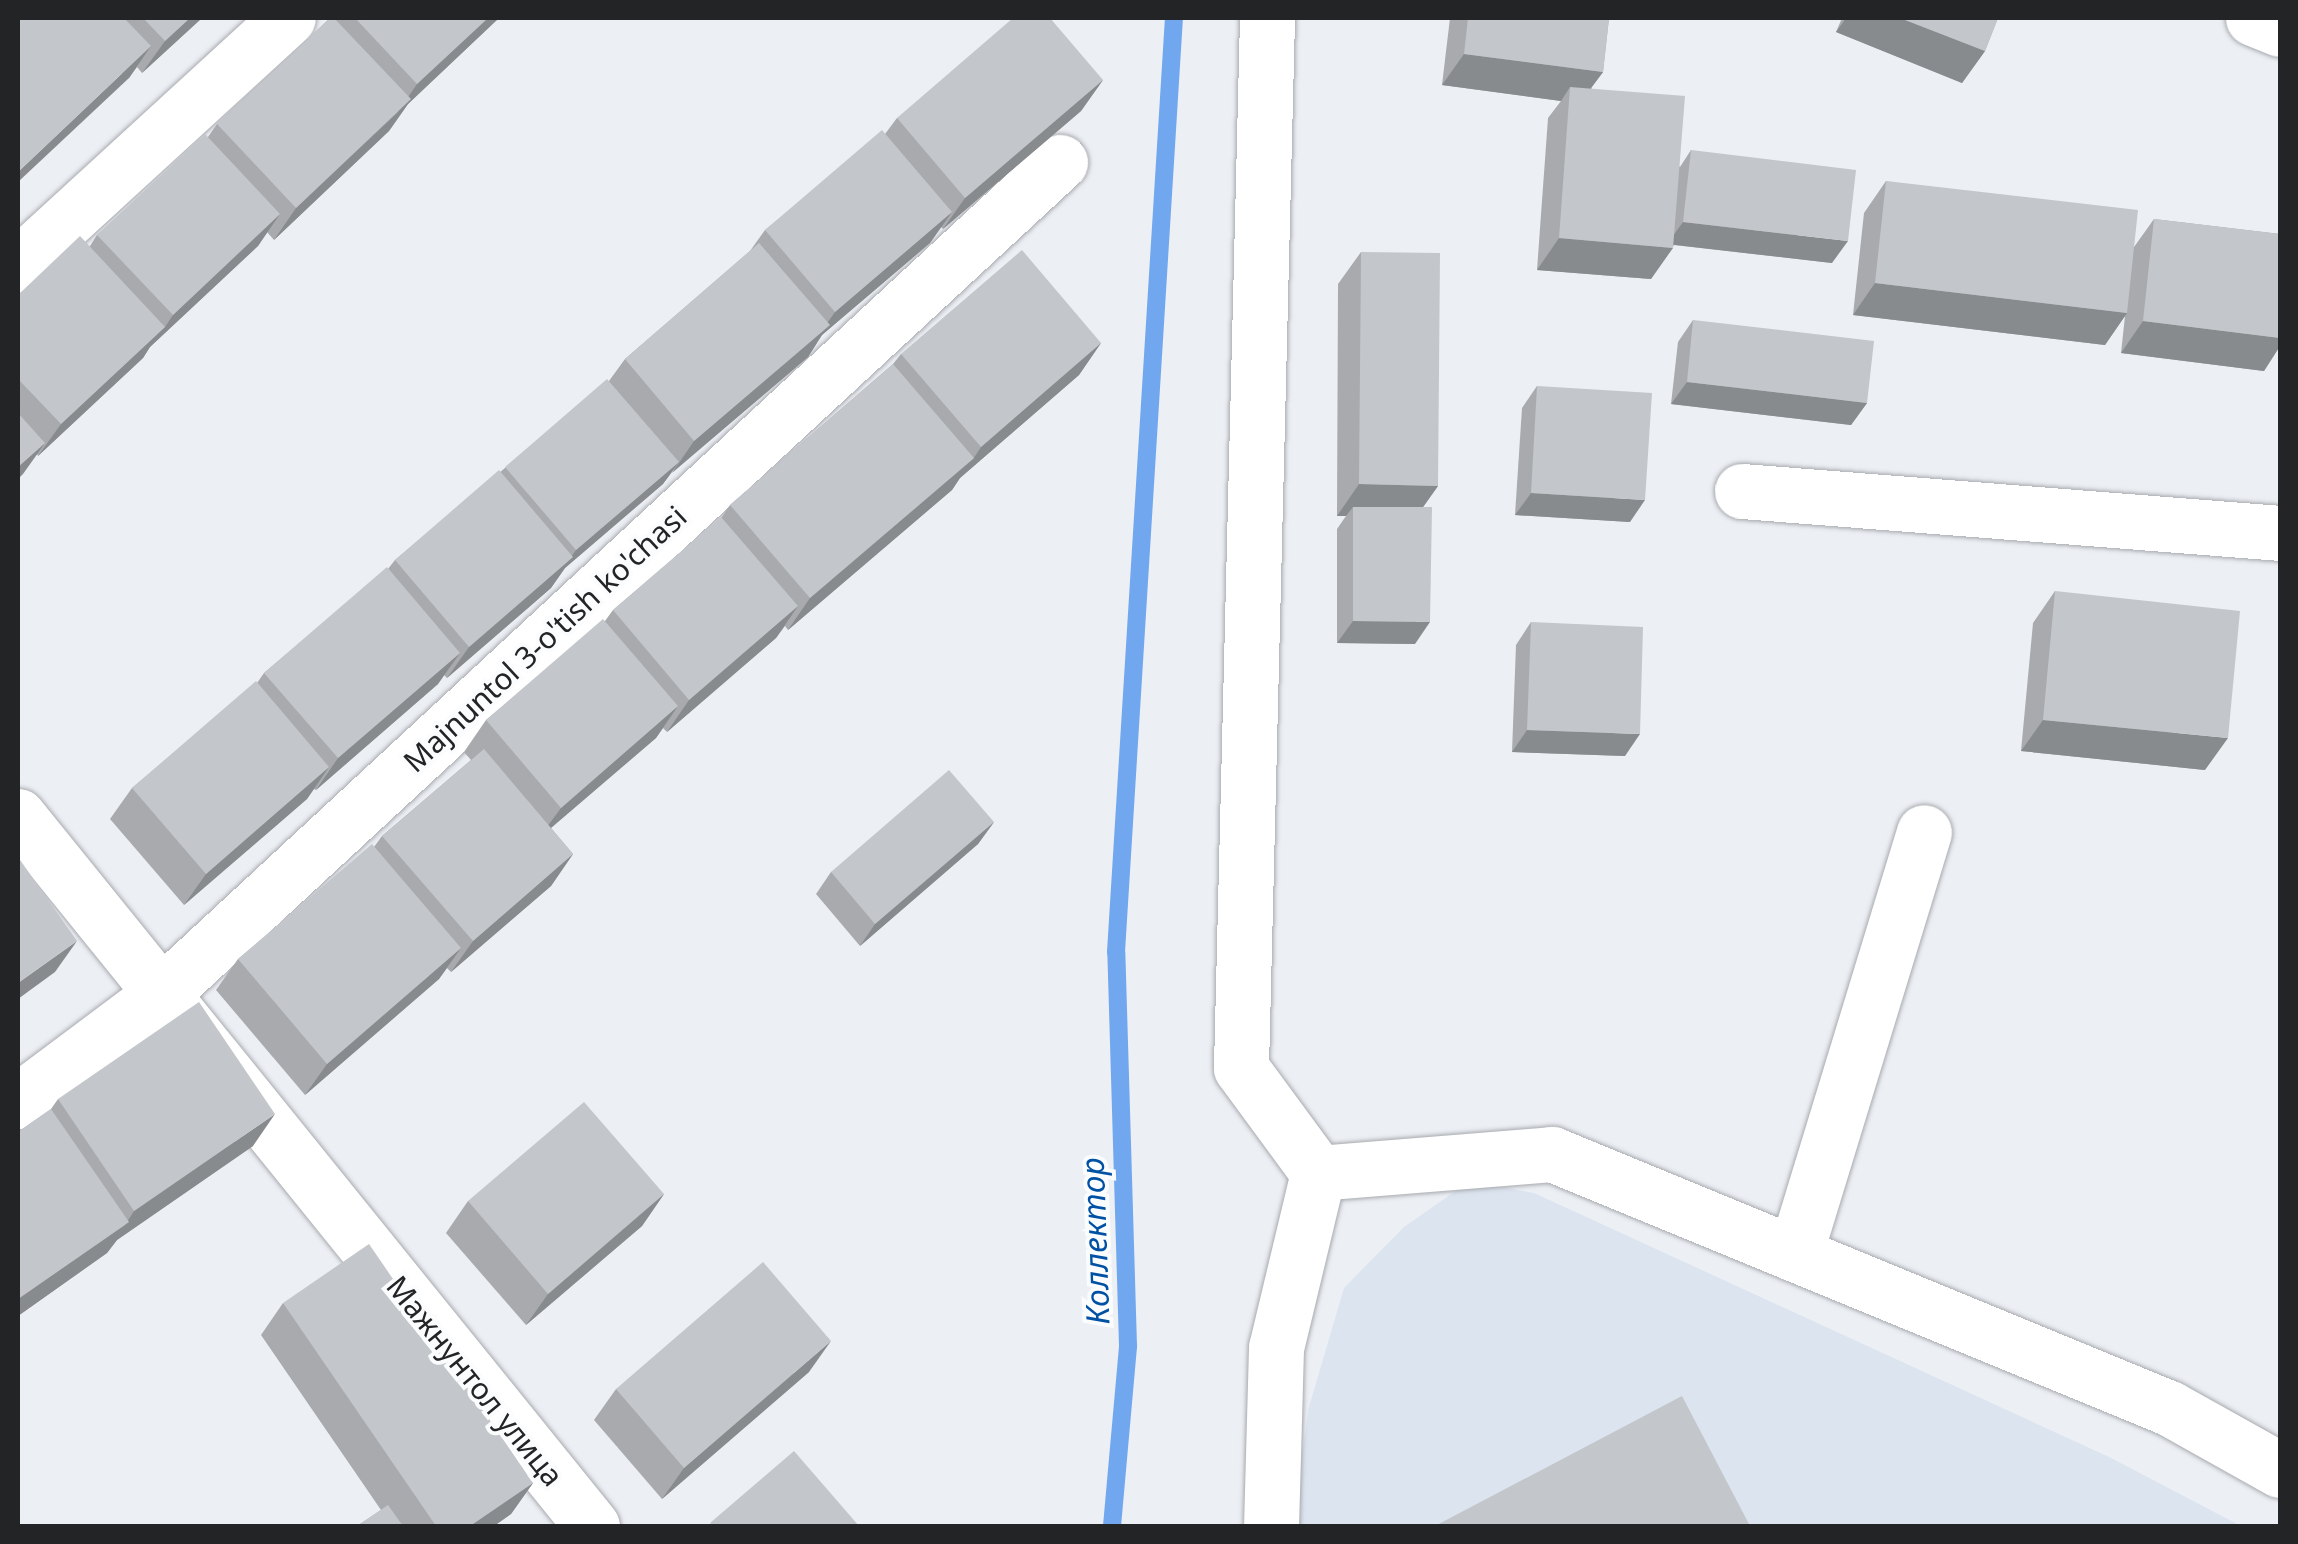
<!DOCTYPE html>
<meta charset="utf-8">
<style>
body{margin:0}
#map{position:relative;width:2298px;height:1544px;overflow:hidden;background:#eceff4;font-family:"Noto Sans",sans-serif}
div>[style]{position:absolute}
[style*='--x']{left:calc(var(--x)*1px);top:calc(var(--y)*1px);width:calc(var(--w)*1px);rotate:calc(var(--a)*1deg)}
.built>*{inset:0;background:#dce4ef}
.stream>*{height:18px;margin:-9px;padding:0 9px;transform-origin:9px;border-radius:9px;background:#71a7ef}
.roads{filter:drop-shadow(0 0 2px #a7aaae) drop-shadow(0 0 2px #a7aaae)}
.minor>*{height:55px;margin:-27.5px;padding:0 27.5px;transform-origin:27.5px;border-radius:27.5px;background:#fff}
.wall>*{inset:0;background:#a8aaae}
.shaded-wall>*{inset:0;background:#888b8d}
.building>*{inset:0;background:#c3c6ca}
span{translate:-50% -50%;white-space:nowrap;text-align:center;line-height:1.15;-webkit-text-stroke:8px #fbfcfe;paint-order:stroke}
.street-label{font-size:30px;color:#232426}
.water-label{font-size:32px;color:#0051a4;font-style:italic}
.frame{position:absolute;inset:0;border:20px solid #232426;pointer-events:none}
</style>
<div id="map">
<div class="built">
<div style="clip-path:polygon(1470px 1181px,1534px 1193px,2109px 1457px,2241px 1526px,1292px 1526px,1309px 1407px,1344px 1288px,1404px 1227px)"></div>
</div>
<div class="stream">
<div style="--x:1112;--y:1526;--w:181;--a:-84.9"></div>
<div style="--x:1128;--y:1346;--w:394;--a:-91.7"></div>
<div style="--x:1116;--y:952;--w:936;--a:-86.45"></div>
</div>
<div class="roads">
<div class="minor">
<div style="--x:1267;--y:18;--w:1050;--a:91.42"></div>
<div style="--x:1241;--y:1068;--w:130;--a:53.7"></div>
<div style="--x:1318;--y:1173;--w:180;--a:103.5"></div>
<div style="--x:1276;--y:1348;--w:178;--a:91.6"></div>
<div style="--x:2253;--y:18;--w:29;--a:22"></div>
<div style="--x:18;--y:265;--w:366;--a:-42.5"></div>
<div style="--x:1742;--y:491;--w:540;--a:4.46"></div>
<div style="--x:18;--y:816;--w:913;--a:51.05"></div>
<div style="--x:18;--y:1101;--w:179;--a:-36.8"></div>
<div style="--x:161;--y:994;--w:1225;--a:-42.78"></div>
<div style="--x:1318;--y:1173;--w:235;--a:-4.6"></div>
<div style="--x:1552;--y:1154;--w:667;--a:22.38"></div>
<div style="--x:2169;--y:1408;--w:127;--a:29.2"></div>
<div style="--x:1795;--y:1254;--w:441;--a:-73"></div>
</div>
</div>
<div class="wall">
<div style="clip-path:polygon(18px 18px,202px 18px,142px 73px,137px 67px,129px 78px)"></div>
<div style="clip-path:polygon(330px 18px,499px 18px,408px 104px,389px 131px,274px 240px,267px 232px,258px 246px,150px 347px,143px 358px,38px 456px,37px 454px,18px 479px,18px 295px,90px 246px,97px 235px,208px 137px,217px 124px)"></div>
<div style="clip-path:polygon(1450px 18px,1609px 18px,1603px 72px,1591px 88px,1680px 167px,1691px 150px,1832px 263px,1674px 245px,1651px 279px,1537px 270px,1548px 118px,1561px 101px,1442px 85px)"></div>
<div style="clip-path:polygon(1842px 18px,1998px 18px,1985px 51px,1962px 83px,1836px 32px)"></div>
<div style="clip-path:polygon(1103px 80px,1081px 111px,943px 229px,941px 227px,930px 243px,822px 335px,808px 357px,672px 472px,663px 484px,565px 568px,551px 588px,447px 678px,444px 675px,438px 684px,316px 790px,314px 789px,307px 799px,184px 905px,110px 819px,132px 788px,257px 683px,264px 673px,388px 569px,395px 560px,609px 381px,625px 359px,750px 251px,765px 230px,885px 134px,897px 118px)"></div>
<div style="clip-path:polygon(1886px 181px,2134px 247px,2154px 219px,2280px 234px,2280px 346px,2264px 371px,2121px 353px,2125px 316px,2105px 345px,1853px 315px,1864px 213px)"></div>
<div style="clip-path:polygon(1361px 252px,1438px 486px,1423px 507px,1415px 644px,1337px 643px,1337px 529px,1346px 516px,1337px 516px,1338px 284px)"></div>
<div style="clip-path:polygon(1693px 320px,1867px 403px,1851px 425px,1671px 404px,1678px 342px)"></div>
<div style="clip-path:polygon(1101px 343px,1079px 375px,960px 478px,952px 490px,788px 630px,785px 626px,776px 638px,667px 732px,663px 728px,656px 738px,551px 828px,573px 854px,551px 886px,451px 972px,447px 968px,439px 979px,305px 1095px,216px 990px,238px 959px,374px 847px,382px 836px,471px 760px,464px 752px,486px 720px,605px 621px,613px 610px,722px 517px,730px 505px,893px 364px,901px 354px)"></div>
<div style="clip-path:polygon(1537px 386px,1630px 522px,1515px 515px,1522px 408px)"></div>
<div style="clip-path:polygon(2055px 591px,2205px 770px,2021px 751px,2033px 623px)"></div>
<div style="clip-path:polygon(1531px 622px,1625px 756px,1512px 752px,1516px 645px)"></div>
<div style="clip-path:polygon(994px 822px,978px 844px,860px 946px,816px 894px,831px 872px)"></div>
<div style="clip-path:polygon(58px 1099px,253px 1146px,117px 1240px,107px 1253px,18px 1316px,18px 1132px,51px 1109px)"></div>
<div style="clip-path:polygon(664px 1194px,642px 1226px,526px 1325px,446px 1233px,468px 1201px)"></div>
<div style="clip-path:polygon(283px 1303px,533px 1483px,511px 1514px,494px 1526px,357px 1526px,381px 1510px,261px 1335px)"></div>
<div style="clip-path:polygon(809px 1372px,662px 1499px,594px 1420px,616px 1389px)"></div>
</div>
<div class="shaded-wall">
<div style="clip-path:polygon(190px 18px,202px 18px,142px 73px,165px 41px)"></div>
<div style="clip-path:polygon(488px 18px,499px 18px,408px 104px,389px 131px,274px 240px,296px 208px,398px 112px,417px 84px)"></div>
<div style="clip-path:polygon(1846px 18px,1900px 18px,1985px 51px,1962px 83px,1836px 32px)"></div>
<div style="clip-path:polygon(151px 46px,129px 78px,18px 182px,18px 172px)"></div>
<div style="clip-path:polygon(1464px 54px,1603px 72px,1580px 103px,1570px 87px,1561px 101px,1442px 85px)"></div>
<div style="clip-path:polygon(1103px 80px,1081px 111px,943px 229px,965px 198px)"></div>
<div style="clip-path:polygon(952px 212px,930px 243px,822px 335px,808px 357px,672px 473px,694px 441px,820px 333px,835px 312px)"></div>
<div style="clip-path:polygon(280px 214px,258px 246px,150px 347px,143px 358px,38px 456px,61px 424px,165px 327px,173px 315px)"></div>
<div style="clip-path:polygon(1683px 222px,1848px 241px,1832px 263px,1667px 244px)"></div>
<div style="clip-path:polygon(1559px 238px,1673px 248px,1651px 279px,1537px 270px)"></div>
<div style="clip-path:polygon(1875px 283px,2127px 313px,2105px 345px,1853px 315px)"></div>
<div style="clip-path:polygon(2143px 321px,2280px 338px,2280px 346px,2264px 371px,2121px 353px)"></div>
<div style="clip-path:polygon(1101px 343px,1079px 375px,960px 478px,952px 490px,788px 630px,810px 598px,973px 459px,981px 447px)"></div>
<div style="clip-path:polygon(1687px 382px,1867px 403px,1851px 425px,1671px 404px)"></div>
<div style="clip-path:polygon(45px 443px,23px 474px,18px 479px,18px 467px)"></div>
<div style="clip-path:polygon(679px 462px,663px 484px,565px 568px,551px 588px,447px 678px,469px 647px,568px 561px,576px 550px)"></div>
<div style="clip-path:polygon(1359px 484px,1438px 486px,1416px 517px,1353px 507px,1346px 516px,1337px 516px)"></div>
<div style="clip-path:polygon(1531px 493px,1645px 500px,1630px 522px,1515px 515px)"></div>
<div style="clip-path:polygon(798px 606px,776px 638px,667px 732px,689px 700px)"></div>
<div style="clip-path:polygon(1353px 621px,1430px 622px,1415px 644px,1337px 643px)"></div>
<div style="clip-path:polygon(460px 653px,438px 684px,316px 790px,338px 758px)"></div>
<div style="clip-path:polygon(678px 706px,656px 738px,538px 839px,561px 808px)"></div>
<div style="clip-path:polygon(2043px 720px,2228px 738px,2205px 770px,2021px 751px)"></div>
<div style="clip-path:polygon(1527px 730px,1640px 734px,1625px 756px,1512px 752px)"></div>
<div style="clip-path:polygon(329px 767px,307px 799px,184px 905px,206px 874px)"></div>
<div style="clip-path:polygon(994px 822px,978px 844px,860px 946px,875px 924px)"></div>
<div style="clip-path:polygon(573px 854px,551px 886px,451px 972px,473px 941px)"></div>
<div style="clip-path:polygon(77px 941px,55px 972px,18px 999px,18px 983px)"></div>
<div style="clip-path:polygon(461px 948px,439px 979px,305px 1095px,327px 1064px)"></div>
<div style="clip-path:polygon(275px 1114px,253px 1146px,117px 1240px,107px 1253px,18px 1316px,18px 1299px,125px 1225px,134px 1211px)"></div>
<div style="clip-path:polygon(664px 1194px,642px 1226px,526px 1325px,548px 1294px)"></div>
<div style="clip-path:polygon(831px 1341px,809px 1372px,662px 1499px,684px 1468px)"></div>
<div style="clip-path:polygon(533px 1483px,511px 1514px,494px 1526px,470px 1526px)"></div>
</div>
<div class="building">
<div style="clip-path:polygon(18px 18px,124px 18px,151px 46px,18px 172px)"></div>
<div style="clip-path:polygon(143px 18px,190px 18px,165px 41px)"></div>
<div style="clip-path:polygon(330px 18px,334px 18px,411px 99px,296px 208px,217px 124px)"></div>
<div style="clip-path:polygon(355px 18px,488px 18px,417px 84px)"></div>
<div style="clip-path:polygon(1013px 18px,1050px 18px,1103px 80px,965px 198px,897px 118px)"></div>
<div style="clip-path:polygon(1468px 18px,1609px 18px,1603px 72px,1464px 54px)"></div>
<div style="clip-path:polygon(1900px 18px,1998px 18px,1985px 51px)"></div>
<div style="clip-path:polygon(1570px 87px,1685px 96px,1673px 248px,1559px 238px)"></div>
<div style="clip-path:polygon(882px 130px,952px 212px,835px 312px,765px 230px)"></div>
<div style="clip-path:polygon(205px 134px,280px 214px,173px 315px,97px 235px)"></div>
<div style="clip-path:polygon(1691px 150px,1856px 170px,1848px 241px,1683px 222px)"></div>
<div style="clip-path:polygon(1886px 181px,2138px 210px,2127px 313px,1875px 283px)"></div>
<div style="clip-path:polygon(2154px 219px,2280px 234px,2280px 338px,2143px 321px)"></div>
<div style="clip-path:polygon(80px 236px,165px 327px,61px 424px,18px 379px,18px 295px)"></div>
<div style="clip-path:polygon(759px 243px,830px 325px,694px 441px,625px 359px)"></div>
<div style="clip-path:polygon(1022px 250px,1101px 343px,981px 447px,901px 354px)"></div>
<div style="clip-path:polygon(1361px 252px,1440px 253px,1438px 486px,1359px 484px)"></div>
<div style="clip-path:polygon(1693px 320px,1874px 341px,1867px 403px,1687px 382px)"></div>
<div style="clip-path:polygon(893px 364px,974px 458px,810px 598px,730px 505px)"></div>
<div style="clip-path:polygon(607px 379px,679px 462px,576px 550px,505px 467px)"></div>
<div style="clip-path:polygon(1537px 386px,1652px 393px,1645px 500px,1531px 493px)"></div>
<div style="clip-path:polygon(18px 413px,45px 443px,18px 467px)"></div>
<div style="clip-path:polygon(499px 470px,573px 557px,469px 647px,395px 560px)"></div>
<div style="clip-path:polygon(1353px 507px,1432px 507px,1430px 622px,1353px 621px)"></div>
<div style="clip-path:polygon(721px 517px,798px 606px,689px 700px,613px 610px)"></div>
<div style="clip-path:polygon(387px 567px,460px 653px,338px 758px,264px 673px)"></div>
<div style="clip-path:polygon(2055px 591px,2240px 611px,2228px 738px,2043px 720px)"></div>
<div style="clip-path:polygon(603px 619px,678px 706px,561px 808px,486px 720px)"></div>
<div style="clip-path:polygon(1531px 622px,1643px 627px,1640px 734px,1527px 730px)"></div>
<div style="clip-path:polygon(256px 681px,329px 767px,206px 874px,132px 788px)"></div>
<div style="clip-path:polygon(484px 749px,573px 854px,473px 941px,382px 836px)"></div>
<div style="clip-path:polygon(949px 770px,994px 822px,875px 924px,831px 872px)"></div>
<div style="clip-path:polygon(372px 844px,461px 948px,327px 1064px,238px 959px)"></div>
<div style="clip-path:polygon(18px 857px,77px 941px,18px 983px)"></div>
<div style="clip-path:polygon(199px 1002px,275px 1114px,134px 1211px,58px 1099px)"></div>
<div style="clip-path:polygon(584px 1102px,664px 1194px,548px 1294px,468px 1201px)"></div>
<div style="clip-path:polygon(51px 1109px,129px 1222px,18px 1299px,18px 1132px)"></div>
<div style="clip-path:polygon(369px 1244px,533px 1483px,470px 1526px,436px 1526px,283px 1303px)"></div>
<div style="clip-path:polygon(763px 1262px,831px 1341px,684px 1468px,616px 1389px)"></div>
<div style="clip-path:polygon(1682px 1396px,1750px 1526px,1435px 1526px)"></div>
<div style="clip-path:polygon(794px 1451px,859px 1526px,713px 1526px,710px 1523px)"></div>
<div style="clip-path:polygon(388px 1505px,403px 1526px,357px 1526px)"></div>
</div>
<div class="street-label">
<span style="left:545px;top:639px;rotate:-43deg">Majnuntol 3-o'tish ko'chasi</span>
<span style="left:475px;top:1381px;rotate:51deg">Мажнунтол улица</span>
</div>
<div class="water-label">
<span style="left:1095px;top:1241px;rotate:-92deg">Коллектор</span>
</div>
<div class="frame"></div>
</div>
